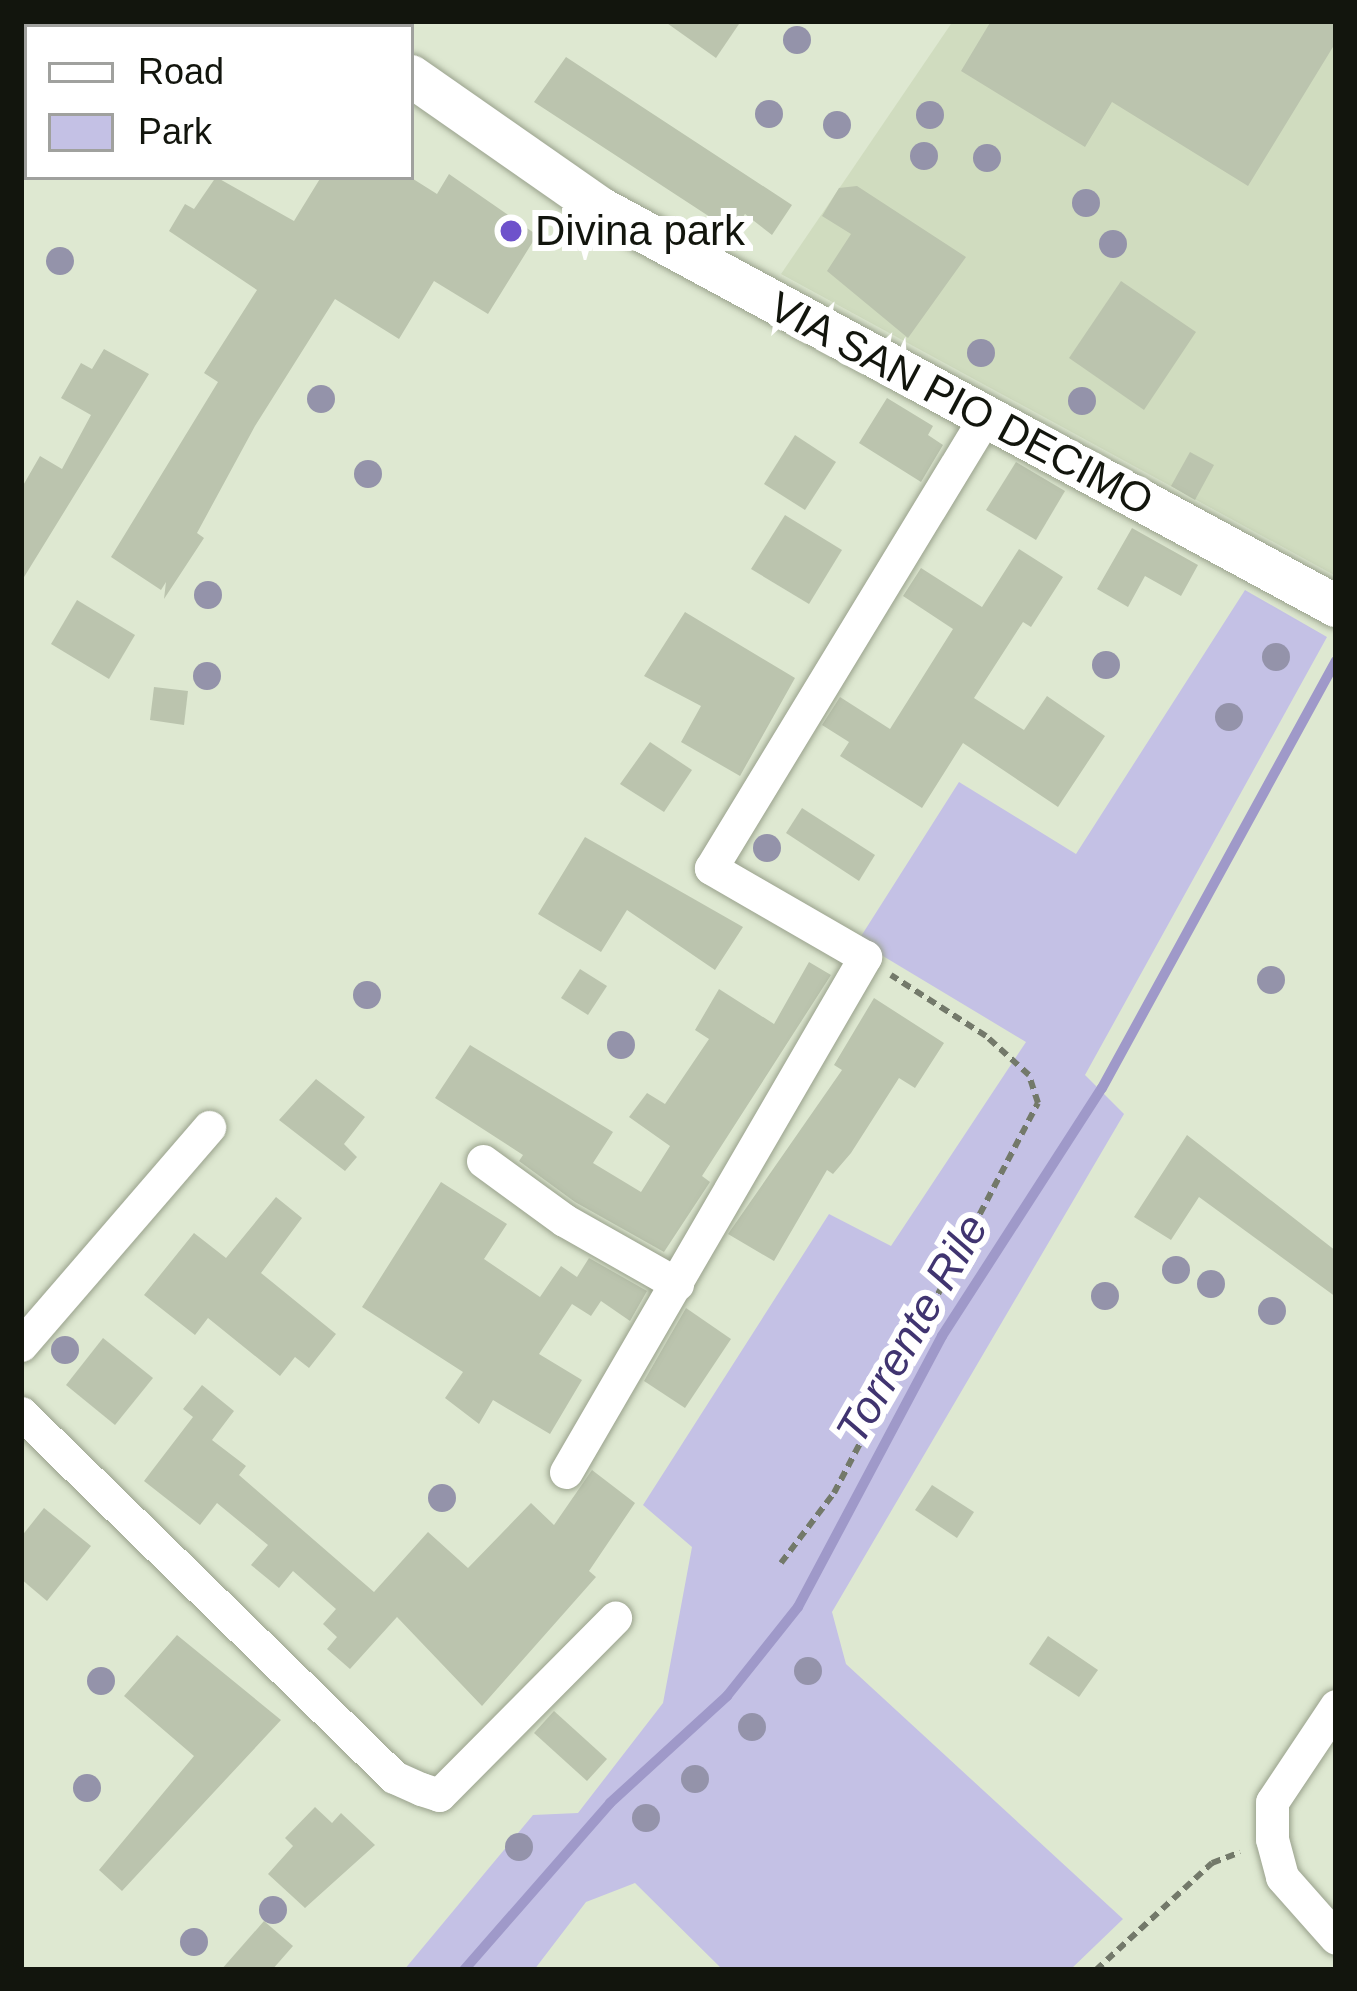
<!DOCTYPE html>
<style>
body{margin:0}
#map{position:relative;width:1357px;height:1991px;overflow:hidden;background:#dee8d1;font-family:Helvetica,sans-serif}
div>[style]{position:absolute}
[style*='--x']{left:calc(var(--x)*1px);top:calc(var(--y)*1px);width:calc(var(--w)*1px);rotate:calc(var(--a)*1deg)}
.built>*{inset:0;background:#d0dcbf}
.green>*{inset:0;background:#c4c1e5}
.stream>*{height:10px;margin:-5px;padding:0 5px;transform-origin:5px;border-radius:5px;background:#9f99c9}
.building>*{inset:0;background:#bbc4ae}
.path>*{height:6px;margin-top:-3px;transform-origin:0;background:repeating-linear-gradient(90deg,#73796a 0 9px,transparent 0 15px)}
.roads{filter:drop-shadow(0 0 3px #99a18c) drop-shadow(0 0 3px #99a18c)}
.minor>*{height:33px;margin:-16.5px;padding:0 16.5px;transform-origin:16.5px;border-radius:16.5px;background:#fff}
.tertiary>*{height:42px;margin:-21px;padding:0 21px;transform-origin:21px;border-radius:21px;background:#fff}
.trees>*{width:28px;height:28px;margin:-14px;border-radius:50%;background:#9493aa}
.dots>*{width:33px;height:33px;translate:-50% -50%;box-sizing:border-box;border:6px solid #fff;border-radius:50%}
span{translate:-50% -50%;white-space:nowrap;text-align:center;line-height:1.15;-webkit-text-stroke:12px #fff;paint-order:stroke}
.poi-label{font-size:42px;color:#12150d}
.left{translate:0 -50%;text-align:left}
.street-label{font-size:42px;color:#12150d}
.water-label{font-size:45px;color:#403470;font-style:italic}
.frame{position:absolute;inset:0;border:24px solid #12150d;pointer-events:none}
.legend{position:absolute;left:24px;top:24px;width:390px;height:156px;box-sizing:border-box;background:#fff;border:3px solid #a0a19e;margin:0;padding:15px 21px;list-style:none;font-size:36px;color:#12150d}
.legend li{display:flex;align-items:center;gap:24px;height:60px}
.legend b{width:60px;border:3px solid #a0a19e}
</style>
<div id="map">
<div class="built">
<div style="clip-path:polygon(953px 21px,1336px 21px,1336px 576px,781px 274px)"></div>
</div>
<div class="green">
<div style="clip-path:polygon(1245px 590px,1327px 637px,1085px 1075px,1124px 1114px,832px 1612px,846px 1664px,1123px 1919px,1070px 1970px,723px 1970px,635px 1883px,586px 1902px,534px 1970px,404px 1970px,533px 1815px,578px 1813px,663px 1703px,692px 1547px,643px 1505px,829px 1214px,891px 1246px,1026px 1042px,858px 941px,959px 782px,1076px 854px)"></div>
</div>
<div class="stream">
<div style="--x:464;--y:1970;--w:222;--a:-48.8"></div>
<div style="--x:610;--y:1803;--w:159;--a:-42.4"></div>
<div style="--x:727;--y:1696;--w:114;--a:-51.4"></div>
<div style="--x:798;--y:1607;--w:307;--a:-62"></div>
<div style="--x:942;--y:1336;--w:295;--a:-57.2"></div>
<div style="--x:1102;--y:1088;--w:487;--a:-61.3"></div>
</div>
<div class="building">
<div style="clip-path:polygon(664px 21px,741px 21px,716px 58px)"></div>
<div style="clip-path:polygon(991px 21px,1336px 21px,1336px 42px,1248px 186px,1112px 102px,1085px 147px,961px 71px)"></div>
<div style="clip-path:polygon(566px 57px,792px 205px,772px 235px,745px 214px,733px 232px,534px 102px)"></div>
<div style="clip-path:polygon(449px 174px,537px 235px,488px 314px,434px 281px,399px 339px,335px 299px,255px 426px,197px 533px,204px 538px,164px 599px,166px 582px,161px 590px,111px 557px,218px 382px,204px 373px,257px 290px,169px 231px,185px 204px,194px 209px,216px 177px,294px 221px,321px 177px,410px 177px,437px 194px)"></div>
<div style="clip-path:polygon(857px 186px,966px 257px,908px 338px,827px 271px,851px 234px,822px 216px,839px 188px)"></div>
<div style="clip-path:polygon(1121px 281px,1196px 332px,1144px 410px,1069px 358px)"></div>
<div style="clip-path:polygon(104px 349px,149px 374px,21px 582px,21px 489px,40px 456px,62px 469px,91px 415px,61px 398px,81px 363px,92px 369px)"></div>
<div style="clip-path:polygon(887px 398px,933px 426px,928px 435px,943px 445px,921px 482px,859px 443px)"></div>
<div style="clip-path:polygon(795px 435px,836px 462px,805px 510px,764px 484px)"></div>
<div style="clip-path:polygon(1190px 452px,1214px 465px,1195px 500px,1171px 486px)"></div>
<div style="clip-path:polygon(1016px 462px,1065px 491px,1036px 540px,986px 510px)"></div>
<div style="clip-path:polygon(785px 515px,842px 550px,809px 604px,751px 569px)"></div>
<div style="clip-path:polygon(1132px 528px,1198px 565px,1181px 596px,1145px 576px,1128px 607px,1097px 589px)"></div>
<div style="clip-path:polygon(1019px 549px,1063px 577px,1031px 627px,1023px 622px,974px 698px,1024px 730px,1047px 696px,1105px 736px,1058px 807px,963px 743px,922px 808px,840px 756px,849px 742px,822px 725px,840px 697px,890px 729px,953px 629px,903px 596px,921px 568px,982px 607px)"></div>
<div style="clip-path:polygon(77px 600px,135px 635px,109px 679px,51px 644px)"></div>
<div style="clip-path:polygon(685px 612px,795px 678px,740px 776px,681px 742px,701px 706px,644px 676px)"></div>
<div style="clip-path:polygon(154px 687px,188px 691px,184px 725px,150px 720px)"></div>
<div style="clip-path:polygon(650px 742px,692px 770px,664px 812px,620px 784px)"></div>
<div style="clip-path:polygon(802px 808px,875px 855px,859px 881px,786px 833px)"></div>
<div style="clip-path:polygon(585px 837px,743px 927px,715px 970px,627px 910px,601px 952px,538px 914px)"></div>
<div style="clip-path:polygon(809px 962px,831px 975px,702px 1176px,710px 1182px,664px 1252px,575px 1202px,519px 1161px,523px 1155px,435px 1098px,470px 1045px,613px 1132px,593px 1163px,641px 1192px,670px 1146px,629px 1117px,647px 1093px,665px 1104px,709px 1039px,695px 1030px,719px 989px,774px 1024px)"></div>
<div style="clip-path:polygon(580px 969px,607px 986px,588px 1015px,561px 998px)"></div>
<div style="clip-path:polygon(874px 998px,944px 1043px,915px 1088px,899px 1078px,851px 1153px,833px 1174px,827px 1170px,774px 1261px,728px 1234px,842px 1070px,834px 1065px)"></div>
<div style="clip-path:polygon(316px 1079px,365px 1117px,344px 1144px,357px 1157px,345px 1171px,279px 1120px)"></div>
<div style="clip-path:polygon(1187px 1135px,1336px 1251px,1336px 1297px,1199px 1197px,1171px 1240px,1134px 1217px)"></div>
<div style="clip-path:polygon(441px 1182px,507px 1224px,484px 1259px,540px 1297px,561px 1266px,577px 1277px,589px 1258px,647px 1291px,630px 1321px,601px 1301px,591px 1316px,572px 1304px,539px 1354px,582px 1380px,550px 1434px,493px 1400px,479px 1424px,445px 1398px,463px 1372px,362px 1307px)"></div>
<div style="clip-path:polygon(276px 1197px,302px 1218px,261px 1273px,336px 1334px,309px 1368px,295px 1357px,280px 1376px,208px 1318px,195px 1335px,144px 1295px,194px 1233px,226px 1258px)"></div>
<div style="clip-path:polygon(686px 1308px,731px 1339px,685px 1408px,644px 1381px)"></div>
<div style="clip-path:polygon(103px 1338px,153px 1378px,115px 1425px,66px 1385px)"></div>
<div style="clip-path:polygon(202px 1385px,234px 1411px,212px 1440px,246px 1466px,239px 1475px,374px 1592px,428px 1532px,468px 1568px,531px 1503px,554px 1525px,592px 1470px,635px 1503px,589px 1571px,596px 1577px,482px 1706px,397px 1617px,350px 1669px,327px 1649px,337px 1637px,323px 1624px,336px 1609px,293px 1571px,279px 1588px,251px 1565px,268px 1545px,217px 1503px,200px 1525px,144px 1481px,193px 1417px,183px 1409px)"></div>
<div style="clip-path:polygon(932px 1485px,974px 1512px,957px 1538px,915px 1510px)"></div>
<div style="clip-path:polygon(44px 1508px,91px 1546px,47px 1601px,21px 1579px,21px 1537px)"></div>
<div style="clip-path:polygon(177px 1635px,281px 1720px,122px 1891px,99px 1870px,194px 1756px,124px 1696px)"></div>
<div style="clip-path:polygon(1048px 1636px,1098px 1670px,1079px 1697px,1029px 1664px)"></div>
<div style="clip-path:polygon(554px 1711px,607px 1759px,587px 1781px,534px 1733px)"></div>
<div style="clip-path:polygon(315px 1807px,332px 1823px,341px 1813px,375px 1845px,305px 1908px,268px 1874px,293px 1846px,285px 1838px)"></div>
<div style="clip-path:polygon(264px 1921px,293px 1946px,272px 1970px,221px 1970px)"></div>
</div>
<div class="path">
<div style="--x:781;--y:1563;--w:88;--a:-52.9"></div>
<div style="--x:834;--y:1493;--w:440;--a:-62.4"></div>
<div style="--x:1038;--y:1103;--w:29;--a:-108"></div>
<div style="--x:1029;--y:1075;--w:58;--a:-137.8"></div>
<div style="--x:986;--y:1036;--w:113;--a:-147.3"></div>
<div style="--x:1096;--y:1970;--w:158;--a:-42.7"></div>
<div style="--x:1212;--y:1863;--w:30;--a:-21"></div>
</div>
<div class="roads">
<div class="minor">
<div style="--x:52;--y:27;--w:7;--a:-56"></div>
<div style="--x:21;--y:79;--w:12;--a:-59"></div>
<div style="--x:483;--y:1161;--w:100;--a:36.1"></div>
<div style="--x:564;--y:1220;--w:130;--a:29.5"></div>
<div style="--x:21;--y:1345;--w:288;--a:-49.2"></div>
<div style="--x:21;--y:1413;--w:521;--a:44.3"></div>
<div style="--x:394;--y:1777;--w:30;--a:24"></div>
<div style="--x:421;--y:1789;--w:19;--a:18"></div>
<div style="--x:439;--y:1795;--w:250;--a:-45.2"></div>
<div style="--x:566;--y:1472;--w:596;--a:-59.86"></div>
<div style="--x:865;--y:957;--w:178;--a:-150"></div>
<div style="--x:711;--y:868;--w:525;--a:-58.7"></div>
<div style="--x:1336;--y:1706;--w:115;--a:123.7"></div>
<div style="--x:1272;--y:1802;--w:37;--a:90"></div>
<div style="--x:1272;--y:1839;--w:39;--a:75"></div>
<div style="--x:1282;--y:1877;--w:81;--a:48.5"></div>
</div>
<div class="tertiary">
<div style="--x:338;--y:21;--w:9;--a:41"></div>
<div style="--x:411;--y:76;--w:231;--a:34.9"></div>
<div style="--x:600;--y:208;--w:837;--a:28.4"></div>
</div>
</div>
<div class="trees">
<div style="left:797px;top:40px"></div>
<div style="left:769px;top:114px"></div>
<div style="left:930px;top:115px"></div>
<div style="left:837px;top:125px"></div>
<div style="left:924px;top:156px"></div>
<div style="left:987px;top:158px"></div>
<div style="left:1086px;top:203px"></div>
<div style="left:1113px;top:244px"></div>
<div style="left:60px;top:261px"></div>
<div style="left:981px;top:353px"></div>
<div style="left:321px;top:399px"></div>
<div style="left:1082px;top:401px"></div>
<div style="left:368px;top:474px"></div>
<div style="left:208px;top:595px"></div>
<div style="left:1276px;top:657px"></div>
<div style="left:1106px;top:665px"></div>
<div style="left:207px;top:676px"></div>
<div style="left:1229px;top:717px"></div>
<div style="left:767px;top:848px"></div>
<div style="left:1271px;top:980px"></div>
<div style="left:367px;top:995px"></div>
<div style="left:621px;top:1045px"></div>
<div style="left:1176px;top:1270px"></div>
<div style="left:1211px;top:1284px"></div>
<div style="left:1105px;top:1296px"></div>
<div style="left:1272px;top:1311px"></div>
<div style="left:65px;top:1350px"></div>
<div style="left:442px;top:1498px"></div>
<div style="left:808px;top:1671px"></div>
<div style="left:101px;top:1681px"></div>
<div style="left:752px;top:1727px"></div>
<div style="left:695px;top:1779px"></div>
<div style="left:87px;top:1788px"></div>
<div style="left:646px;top:1818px"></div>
<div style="left:519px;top:1847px"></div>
<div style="left:273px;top:1910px"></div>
<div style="left:194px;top:1942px"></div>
</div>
<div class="dots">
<div style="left:511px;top:231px;background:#6e52cb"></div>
</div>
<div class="poi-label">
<span class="left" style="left:535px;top:231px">Divina park</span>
</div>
<div class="street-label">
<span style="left:961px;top:404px;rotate:28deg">VIA SAN PIO DECIMO</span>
</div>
<div class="water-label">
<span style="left:912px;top:1329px;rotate:-60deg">Torrente Rile</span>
</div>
<div class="frame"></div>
<ul class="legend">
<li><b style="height:15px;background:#fff"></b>Road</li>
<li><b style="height:33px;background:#c4c1e5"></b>Park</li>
</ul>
</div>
